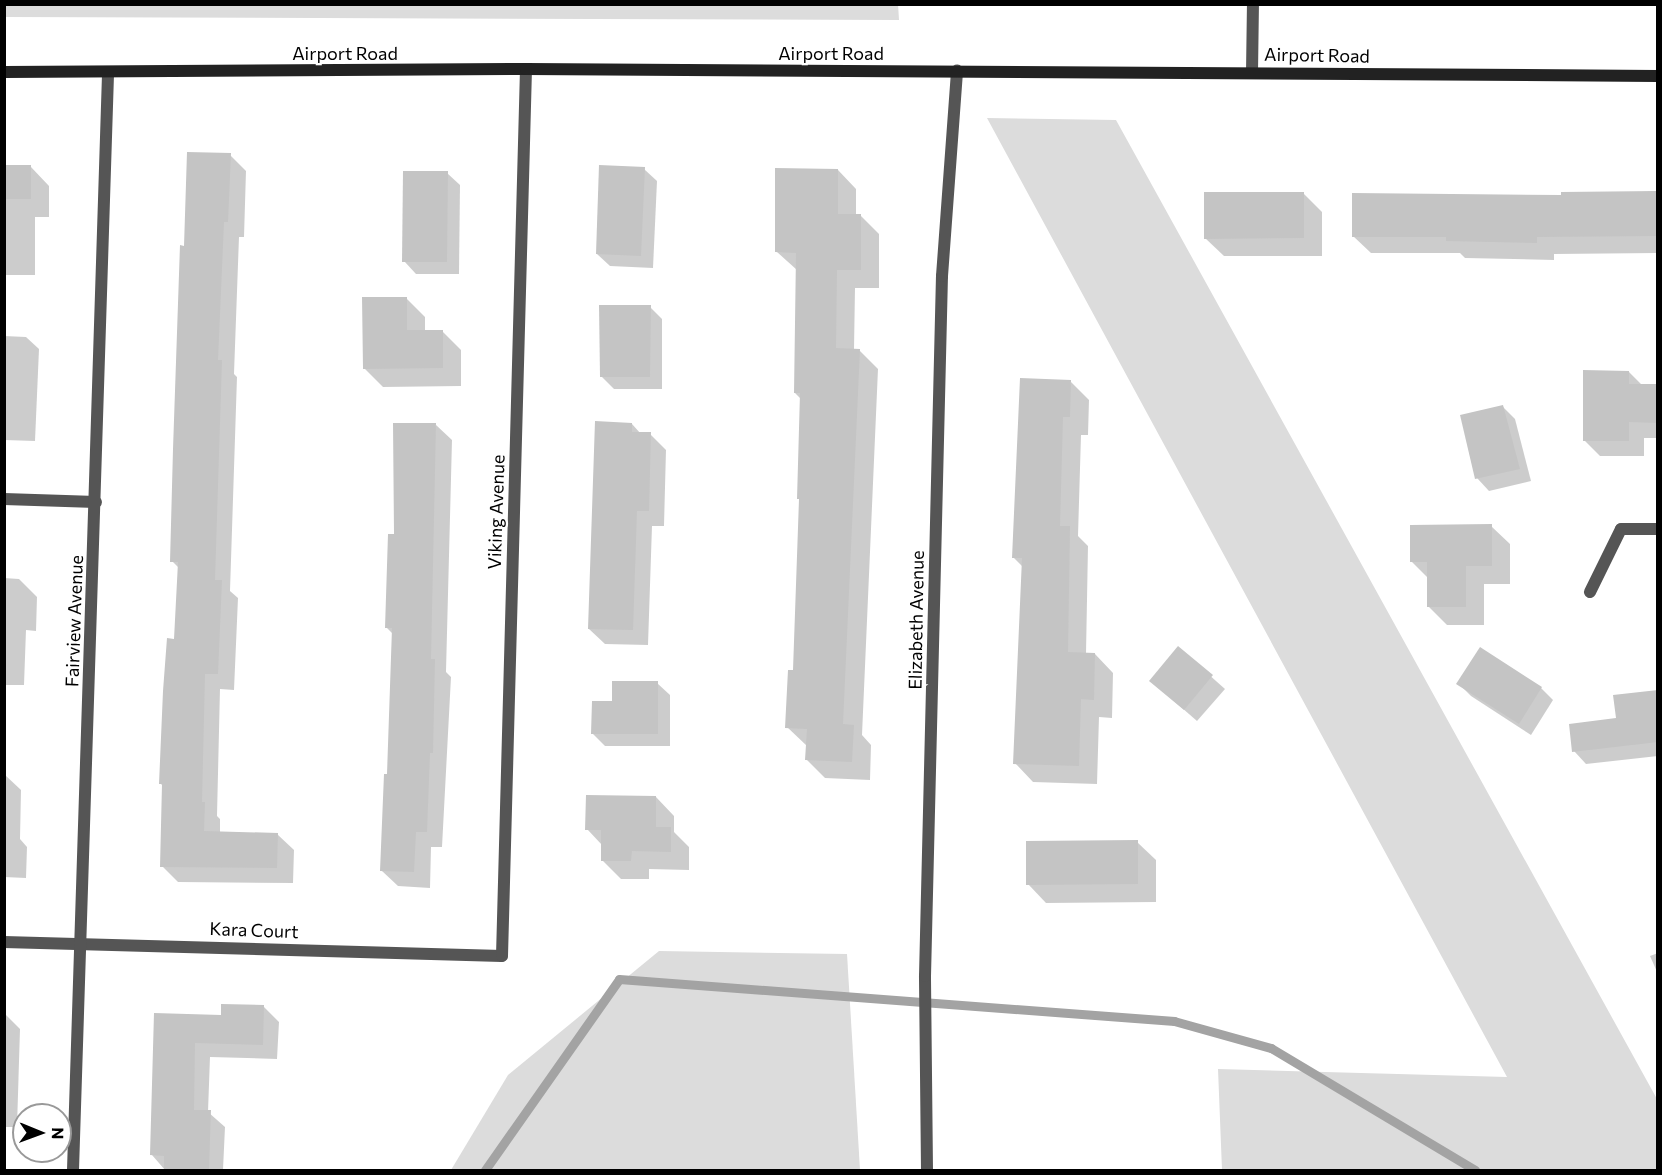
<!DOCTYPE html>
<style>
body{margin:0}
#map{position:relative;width:1662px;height:1175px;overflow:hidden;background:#fff;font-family:Commissioner,sans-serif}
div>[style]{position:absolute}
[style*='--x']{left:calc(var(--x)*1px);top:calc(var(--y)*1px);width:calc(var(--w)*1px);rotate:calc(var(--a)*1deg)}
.green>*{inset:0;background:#dcdcdc}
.shadow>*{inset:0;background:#0003}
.stream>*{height:9px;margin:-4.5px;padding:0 4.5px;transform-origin:4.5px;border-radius:4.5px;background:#a3a3a3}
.building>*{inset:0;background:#c4c4c4}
.minor>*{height:12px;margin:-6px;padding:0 6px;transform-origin:6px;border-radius:6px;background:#555}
.secondary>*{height:12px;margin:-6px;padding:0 6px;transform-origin:6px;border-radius:6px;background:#222}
span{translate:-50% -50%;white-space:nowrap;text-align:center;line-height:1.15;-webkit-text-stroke:4.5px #fff;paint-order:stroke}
.street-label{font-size:18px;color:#000}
.frame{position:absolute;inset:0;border:6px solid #000;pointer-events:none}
.north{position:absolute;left:12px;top:1103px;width:60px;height:60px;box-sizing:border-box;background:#fff;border:2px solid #999;border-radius:50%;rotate:91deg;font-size:16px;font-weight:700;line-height:24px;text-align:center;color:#000}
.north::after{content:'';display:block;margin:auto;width:21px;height:27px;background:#000;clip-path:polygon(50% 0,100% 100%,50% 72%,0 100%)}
</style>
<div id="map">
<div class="green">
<div style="clip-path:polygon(5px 4px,898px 4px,899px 20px,5px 17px)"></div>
<div style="clip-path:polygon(987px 118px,1116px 120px,1657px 1099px,1657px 1170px,1222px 1170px,1218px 1069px,1507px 1077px)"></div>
<div style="clip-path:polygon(659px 951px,847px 954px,860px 1170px,451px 1170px,508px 1075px)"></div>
</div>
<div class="shadow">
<div style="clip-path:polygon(230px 155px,246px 171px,244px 237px,239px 237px,234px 374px,237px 377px,230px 591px,238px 598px,234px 690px,220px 689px,217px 816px,220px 819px,220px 833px,277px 834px,294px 850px,293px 883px,178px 882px,162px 866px,164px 787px,161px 784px,176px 640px,179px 568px,172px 561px,186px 247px)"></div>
<div style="clip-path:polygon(4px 167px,31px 167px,49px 186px,49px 217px,35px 217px,35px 275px,4px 275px)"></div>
<div style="clip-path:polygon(644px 169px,657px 181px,653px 268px,610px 266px,597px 254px)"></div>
<div style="clip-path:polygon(838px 170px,856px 189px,856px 216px,861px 216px,879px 234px,879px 288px,855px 288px,854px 350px,859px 350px,878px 369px,862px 735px,871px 745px,870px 780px,825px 778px,807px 760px,807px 746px,787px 727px,795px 671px,801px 501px,798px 498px,801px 399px,795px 393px,797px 270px,777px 252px)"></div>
<div style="clip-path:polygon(447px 173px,460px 185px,459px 274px,416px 274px,404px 261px)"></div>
<div style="clip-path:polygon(1658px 191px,1658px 253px,1554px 254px,1554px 260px,1465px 258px,1460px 253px,1371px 253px,1353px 236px,1563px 197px)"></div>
<div style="clip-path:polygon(1303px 193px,1322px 212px,1322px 256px,1224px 256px,1205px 238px)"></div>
<div style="clip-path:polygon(407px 299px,425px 317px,425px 331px,442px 331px,461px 350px,461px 386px,383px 387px,364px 368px)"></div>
<div style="clip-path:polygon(650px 307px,662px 319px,662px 389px,614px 389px,601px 376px)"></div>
<div style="clip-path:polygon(4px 336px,26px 337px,39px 349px,35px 441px,4px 440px)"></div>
<div style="clip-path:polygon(1629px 372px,1642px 385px,1658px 386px,1658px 438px,1644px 438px,1644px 456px,1600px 456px,1584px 440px)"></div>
<div style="clip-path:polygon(1071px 382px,1089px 400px,1088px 435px,1081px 435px,1078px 536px,1088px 546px,1086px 654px,1095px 654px,1113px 673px,1112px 718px,1099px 717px,1097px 784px,1033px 782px,1015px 763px,1023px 567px,1013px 557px)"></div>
<div style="clip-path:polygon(1503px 407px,1515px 419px,1531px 481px,1489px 491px,1477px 478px)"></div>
<div style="clip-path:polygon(632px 424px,641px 434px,650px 434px,666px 450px,664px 526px,652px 526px,648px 645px,605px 644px,589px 629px)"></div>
<div style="clip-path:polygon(436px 425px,452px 440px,446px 672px,451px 677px,442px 847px,431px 847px,430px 888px,398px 886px,382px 871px,389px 776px,393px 634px,386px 627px,395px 536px)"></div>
<div style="clip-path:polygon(1491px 526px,1510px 544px,1510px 584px,1484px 584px,1484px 625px,1447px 625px,1428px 606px,1428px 578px,1411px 561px)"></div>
<div style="clip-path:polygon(4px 578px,19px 579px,37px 597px,36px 631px,26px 630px,24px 685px,4px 685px)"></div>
<div style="clip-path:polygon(1179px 648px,1225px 689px,1197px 721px,1151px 681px)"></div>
<div style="clip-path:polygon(657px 683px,670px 695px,670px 746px,605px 746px,593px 734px,613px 703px)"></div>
<div style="clip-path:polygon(1458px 683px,1541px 688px,1553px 700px,1531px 735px,1471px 696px)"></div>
<div style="clip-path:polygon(1658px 694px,1658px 756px,1586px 764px,1574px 751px)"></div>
<div style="clip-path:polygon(4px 774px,21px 790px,20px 839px,27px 847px,26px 878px,4px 877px)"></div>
<div style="clip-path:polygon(656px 797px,674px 816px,674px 832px,689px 847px,689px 870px,649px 869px,649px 879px,621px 879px,602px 860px,602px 845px,587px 829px)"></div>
<div style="clip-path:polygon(1137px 842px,1156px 860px,1156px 902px,1046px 903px,1028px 884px)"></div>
<div style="clip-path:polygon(1658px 953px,1658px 974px,1650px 956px)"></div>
<div style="clip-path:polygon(264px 1007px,279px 1022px,277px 1059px,210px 1057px,208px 1112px,225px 1127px,223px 1170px,165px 1170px,152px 1155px,156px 1015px,222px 1016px)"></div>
<div style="clip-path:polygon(4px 1013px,20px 1029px,17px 1127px,4px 1127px)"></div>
</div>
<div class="stream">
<div style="--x:485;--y:1170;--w:233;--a:-54.9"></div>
<div style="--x:619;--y:979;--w:557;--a:4.33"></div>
<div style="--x:1174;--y:1021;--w:101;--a:15.6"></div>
<div style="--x:1271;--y:1048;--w:238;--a:30.9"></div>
</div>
<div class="building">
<div style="clip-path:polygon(187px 152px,231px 153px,228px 222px,224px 222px,218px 360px,222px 360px,215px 580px,222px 580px,218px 674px,205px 674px,202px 802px,205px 802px,204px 831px,278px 833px,277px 868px,160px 867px,162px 784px,159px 784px,163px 691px,167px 638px,174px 639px,178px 562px,170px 562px,173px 449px,180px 245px,184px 246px)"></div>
<div style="clip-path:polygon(4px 165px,31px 165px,31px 199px,4px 199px)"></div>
<div style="clip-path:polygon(599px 165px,645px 167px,641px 256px,596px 254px)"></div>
<div style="clip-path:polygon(775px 168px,838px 169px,838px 214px,861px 214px,861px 270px,837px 270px,836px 348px,860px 349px,843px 724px,854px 725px,852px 762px,805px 760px,807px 729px,785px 728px,788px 670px,793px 670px,799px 499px,797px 499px,800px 393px,794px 393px,796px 253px,775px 252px)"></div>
<div style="clip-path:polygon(403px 171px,448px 171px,447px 262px,402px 262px)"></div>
<div style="clip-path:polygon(1658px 191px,1658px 236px,1537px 237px,1537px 243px,1446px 241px,1446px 237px,1352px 237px,1352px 193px,1561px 195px,1561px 192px)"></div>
<div style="clip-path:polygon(1204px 192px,1304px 192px,1304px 238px,1204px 239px)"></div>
<div style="clip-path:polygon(362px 297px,407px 297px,407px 330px,443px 330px,443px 368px,363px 369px)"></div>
<div style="clip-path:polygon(599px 305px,651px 305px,650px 377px,600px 377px)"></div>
<div style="clip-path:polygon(1583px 370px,1629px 371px,1629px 384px,1658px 384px,1658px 423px,1629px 422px,1629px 441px,1583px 441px)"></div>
<div style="clip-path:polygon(1020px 378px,1071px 380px,1070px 417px,1063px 417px,1060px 526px,1070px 526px,1068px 652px,1095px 653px,1094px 700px,1081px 699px,1079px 766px,1013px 764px,1022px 558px,1012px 558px)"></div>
<div style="clip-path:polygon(1503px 405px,1520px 469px,1475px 479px,1460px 415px)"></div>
<div style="clip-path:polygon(595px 421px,632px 423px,632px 432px,651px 432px,649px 511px,637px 511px,633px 630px,588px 629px)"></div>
<div style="clip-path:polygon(393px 423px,436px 423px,431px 659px,435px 659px,433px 753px,430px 753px,427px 832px,416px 832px,414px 872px,380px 871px,384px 774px,387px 774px,392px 628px,385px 628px,388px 534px,394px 534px)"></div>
<div style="clip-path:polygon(1492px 524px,1492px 566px,1466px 566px,1466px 607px,1427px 607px,1427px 562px,1410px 562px,1410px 525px)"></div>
<div style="clip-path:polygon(1178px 646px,1213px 675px,1184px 710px,1149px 681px)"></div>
<div style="clip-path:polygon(1480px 647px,1542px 687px,1519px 724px,1456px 684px)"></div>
<div style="clip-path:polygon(612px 681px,658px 681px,658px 734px,591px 734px,592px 701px,612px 701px)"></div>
<div style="clip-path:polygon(1658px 690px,1658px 742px,1572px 752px,1569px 724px,1616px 718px,1613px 695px)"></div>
<div style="clip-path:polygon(586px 795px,656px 796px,656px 827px,671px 827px,671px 852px,632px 851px,631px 861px,601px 861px,601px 830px,585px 830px)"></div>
<div style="clip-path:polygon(1138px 840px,1138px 884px,1026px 885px,1026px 841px)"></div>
<div style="clip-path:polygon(221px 1004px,264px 1005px,263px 1045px,195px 1043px,194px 1110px,211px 1110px,209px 1170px,164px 1170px,164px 1156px,150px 1155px,154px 1013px,221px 1015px)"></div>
</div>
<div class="minor">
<div style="--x:1252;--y:73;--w:69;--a:-89.2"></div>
<div style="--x:4;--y:499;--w:92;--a:1.9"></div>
<div style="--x:1590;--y:592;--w:70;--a:-63.8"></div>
<div style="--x:1621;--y:529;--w:37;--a:0"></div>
<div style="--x:4;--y:942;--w:498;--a:1.6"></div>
<div style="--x:502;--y:956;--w:887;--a:-88.45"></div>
<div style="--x:73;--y:1170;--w:1098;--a:-88.17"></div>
<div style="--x:927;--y:1170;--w:194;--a:-90.6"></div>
<div style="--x:925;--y:976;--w:700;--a:-88.61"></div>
<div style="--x:942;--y:276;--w:206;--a:-85.8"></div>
</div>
<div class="secondary">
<div style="--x:4;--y:72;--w:522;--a:-0.33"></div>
<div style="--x:526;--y:69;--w:1132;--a:0.35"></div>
</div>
<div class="street-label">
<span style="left:345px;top:53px">Airport Road</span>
<span style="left:831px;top:53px">Airport Road</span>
<span style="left:1317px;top:55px;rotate:1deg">Airport Road</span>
<span style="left:496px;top:512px;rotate:-88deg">Viking Avenue</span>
<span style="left:916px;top:620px;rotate:-89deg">Elizabeth Avenue</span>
<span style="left:74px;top:621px;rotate:-88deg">Fairview Avenue</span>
<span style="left:254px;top:930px;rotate:2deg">Kara Court</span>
</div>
<div class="frame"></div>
<div class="north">N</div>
</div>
